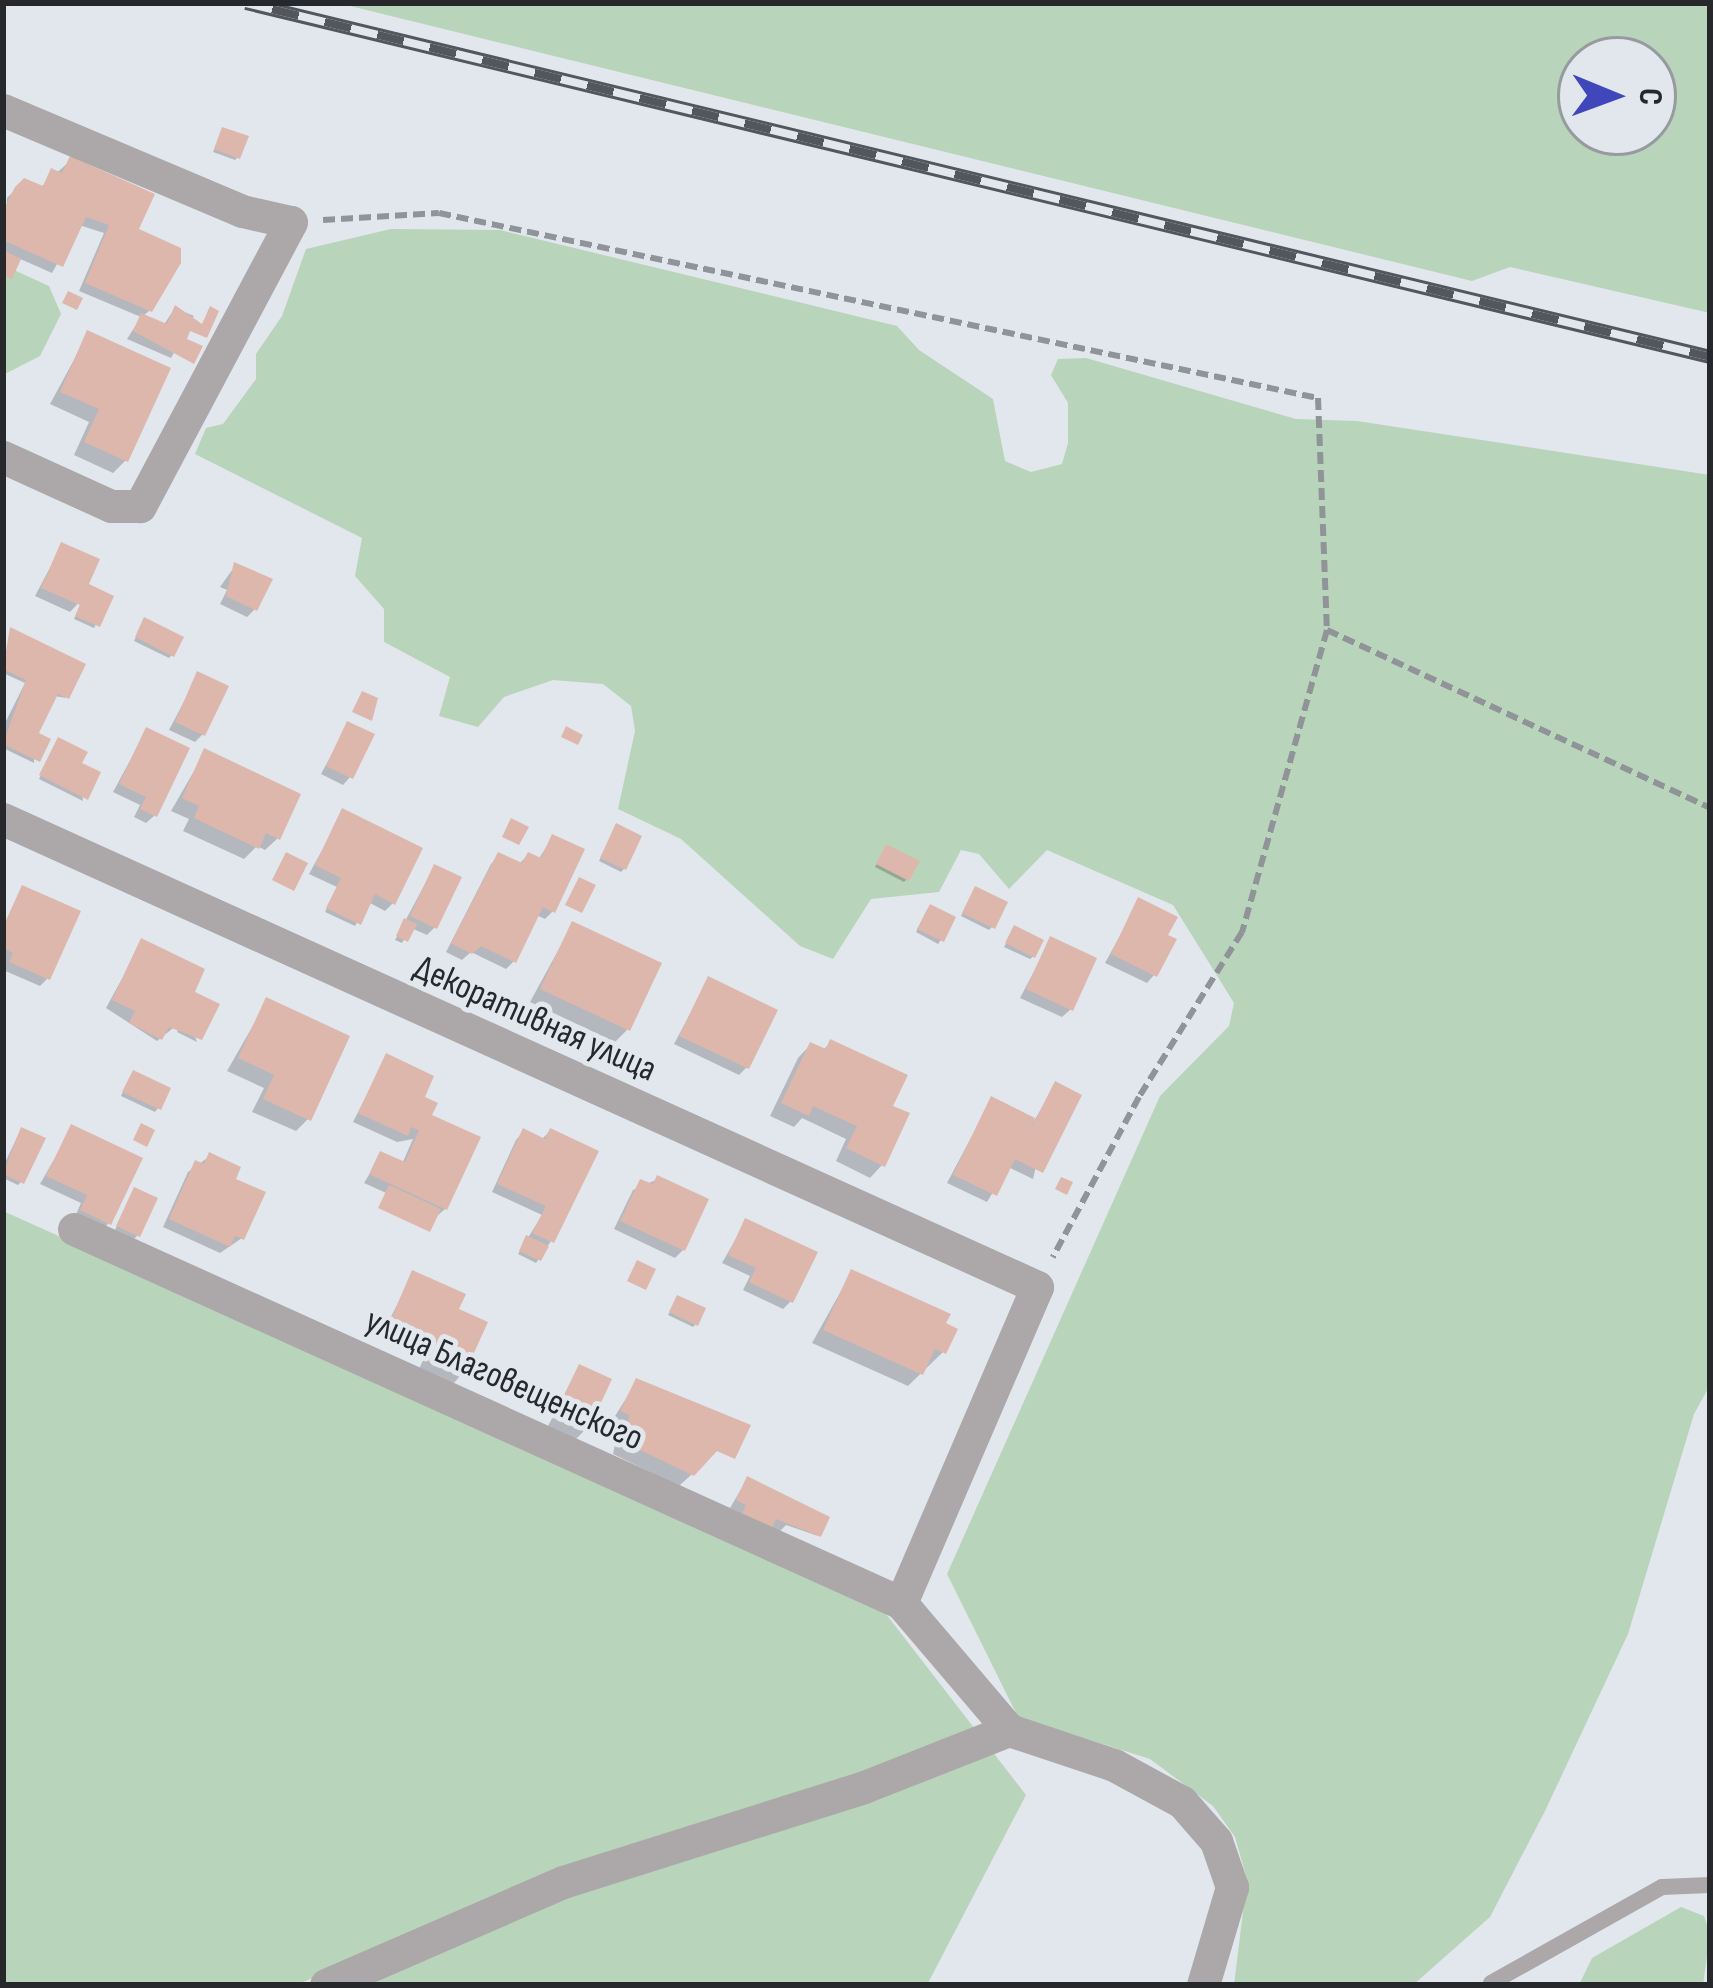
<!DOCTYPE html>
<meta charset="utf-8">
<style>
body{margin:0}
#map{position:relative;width:1713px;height:1988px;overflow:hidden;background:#e2e7ee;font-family:"Sofia Sans Condensed",sans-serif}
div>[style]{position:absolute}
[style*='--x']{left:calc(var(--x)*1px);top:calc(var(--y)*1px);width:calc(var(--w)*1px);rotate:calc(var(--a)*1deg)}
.green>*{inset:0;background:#b8d4bb}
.shadow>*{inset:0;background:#0003}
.building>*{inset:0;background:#ddb7ac}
.path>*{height:6px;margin-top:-3px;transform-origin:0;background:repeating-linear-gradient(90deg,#909499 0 12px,transparent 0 18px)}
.service>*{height:16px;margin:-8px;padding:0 8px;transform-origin:8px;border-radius:8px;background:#aca8a9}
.minor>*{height:33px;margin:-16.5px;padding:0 16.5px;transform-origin:16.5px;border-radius:16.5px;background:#aca8a9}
.rail>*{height:14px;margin-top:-7px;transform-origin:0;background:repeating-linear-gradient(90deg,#e2e7ee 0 27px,#53565a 0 54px);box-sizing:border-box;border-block:3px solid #53565a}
span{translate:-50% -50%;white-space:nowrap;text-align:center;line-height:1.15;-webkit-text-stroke:10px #e2e7ee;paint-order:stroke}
.street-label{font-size:36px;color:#26282b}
.frame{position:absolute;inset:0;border:6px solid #26282b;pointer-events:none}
.north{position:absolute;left:1557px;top:36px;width:120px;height:120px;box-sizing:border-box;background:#e2e7ee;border:3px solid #979ba0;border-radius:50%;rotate:91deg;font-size:33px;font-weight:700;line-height:48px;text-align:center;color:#26282b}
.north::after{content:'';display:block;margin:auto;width:42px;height:54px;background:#3f47bb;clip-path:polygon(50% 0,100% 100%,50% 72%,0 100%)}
</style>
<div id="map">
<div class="green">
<div style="clip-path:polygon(evenodd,338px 3px,1710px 3px,1710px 313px,1510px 267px,1472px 281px,338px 3px,1653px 60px,1653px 132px,1581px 132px,1581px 60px,1653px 60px)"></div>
<div style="clip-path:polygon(391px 229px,500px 230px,897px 326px,919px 350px,993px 399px,1005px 461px,1031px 472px,1062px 464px,1068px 443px,1068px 403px,1051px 375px,1058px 359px,1086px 358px,1296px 419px,1357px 421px,1710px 475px,1710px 1385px,1694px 1414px,1628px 1634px,1545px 1811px,1490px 1917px,1413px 1985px,1234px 1985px,1247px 1879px,1235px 1837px,1213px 1806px,1150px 1759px,1018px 1717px,947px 1574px,1160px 1096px,1229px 1026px,1234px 1003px,1173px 905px,1047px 850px,1009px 889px,979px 854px,961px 850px,939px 892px,871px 899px,833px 959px,800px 946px,681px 839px,618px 809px,635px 731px,631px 706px,603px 684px,553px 680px,504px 697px,478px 727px,439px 716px,450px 677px,384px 642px,384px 609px,355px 576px,362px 538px,195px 454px,206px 428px,223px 424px,256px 379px,256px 354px,282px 316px,306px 249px)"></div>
<div style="clip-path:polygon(3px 265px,49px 286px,61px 314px,40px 356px,3px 375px)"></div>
<div style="clip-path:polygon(3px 1211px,879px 1605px,1026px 1795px,927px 1985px,372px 1985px,362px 1957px,296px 1985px,3px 1985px)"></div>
<div style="clip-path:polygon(1681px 1907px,1704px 1916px,1710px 1934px,1703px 1985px,1579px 1985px,1592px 1958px)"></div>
</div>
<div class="shadow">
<div style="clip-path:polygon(223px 130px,238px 157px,235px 160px,213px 152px)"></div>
<div style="clip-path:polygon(71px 160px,135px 231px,150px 310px,142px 317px,163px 326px,175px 308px,194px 316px,171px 358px,127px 339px,141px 317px,79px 291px,104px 233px,79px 225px,52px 273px,18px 258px,3px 279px,7px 198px,24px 181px,40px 188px)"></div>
<div style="clip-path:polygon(88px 334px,126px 460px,113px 473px,74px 455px,89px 422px,50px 404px)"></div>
<div style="clip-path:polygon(62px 545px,96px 560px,80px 597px,90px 588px,110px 597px,94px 628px,74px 619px,83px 598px,70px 612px,35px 596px)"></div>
<div style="clip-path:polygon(235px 566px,254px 610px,247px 617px,220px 604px,227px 590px,220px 587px)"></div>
<div style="clip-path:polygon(142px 624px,172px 655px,169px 658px,134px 641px)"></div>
<div style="clip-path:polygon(10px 631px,66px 698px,54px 696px,35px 735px,34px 763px,3px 748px,3px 727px,25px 683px,3px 673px)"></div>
<div style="clip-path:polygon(198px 675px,203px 734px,195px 742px,169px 730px)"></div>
<div style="clip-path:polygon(348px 724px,350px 777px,343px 785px,321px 774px)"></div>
<div style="clip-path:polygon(146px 731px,154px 816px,146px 823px,134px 817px,140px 805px,113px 792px)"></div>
<div style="clip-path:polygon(56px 744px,78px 764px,83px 801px,39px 779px)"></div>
<div style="clip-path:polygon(205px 752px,278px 838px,265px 850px,257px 846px,244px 859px,183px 831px,189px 819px,171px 811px)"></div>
<div style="clip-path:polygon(343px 812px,393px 903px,385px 911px,368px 902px,355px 926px,325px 912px,337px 887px,309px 874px)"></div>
<div style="clip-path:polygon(614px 830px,624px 869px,621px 872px,599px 861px)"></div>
<div style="clip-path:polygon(552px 838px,553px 911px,545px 919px,536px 915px,514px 961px,506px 969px,471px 952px,462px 960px,446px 952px,491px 864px,499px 856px,519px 864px,528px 855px,538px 860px)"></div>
<div style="clip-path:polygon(884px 850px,907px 879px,904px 882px,875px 867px)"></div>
<div style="clip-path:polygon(434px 867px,435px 927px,427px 935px,411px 928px,402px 943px,395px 940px)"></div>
<div style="clip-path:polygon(973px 892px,992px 927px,989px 930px,961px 916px)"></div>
<div style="clip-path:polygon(1139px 901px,1154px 975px,1147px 983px,1105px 963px)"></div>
<div style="clip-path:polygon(927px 910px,941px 940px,938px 944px,916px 932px)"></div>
<div style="clip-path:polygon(5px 923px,48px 978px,40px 986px,3px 970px)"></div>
<div style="clip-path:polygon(572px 925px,627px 1030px,615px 1042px,530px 1002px)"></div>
<div style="clip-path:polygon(1012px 932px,1034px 956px,1030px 959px,1004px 947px)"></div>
<div style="clip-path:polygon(1051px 939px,1070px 1010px,1062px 1017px,1020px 998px)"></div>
<div style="clip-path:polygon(142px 942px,185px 1006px,197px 1042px,177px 1032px,182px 1021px,157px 1041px,106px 1008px)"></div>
<div style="clip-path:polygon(708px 980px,747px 1067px,739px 1075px,674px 1044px)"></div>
<div style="clip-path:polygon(267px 1001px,308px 1119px,296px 1131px,252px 1112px,264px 1088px,227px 1071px)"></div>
<div style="clip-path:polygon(831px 1042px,889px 1107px,882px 1165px,870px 1178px,836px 1161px,846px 1139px,802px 1118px,794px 1127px,770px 1116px,798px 1058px,810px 1045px,822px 1051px)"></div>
<div style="clip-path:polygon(386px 1057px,428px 1116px,445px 1209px,437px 1216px,364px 1183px,381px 1155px,402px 1164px,413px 1139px,397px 1142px,353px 1122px)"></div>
<div style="clip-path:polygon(130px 1077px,158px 1108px,155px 1112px,121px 1096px)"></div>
<div style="clip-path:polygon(1055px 1085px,1033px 1179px,1008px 1167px,987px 1202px,947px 1183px,991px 1100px,1034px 1121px)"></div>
<div style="clip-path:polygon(72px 1128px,108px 1224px,101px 1231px,74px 1219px,81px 1203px,40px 1184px)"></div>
<div style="clip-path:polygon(550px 1131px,551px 1241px,536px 1263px,518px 1254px,542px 1215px,492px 1192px,516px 1140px,523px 1132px,541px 1140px)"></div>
<div style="clip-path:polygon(19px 1133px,21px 1182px,18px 1185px,3px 1178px,3px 1167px)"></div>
<div style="clip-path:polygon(210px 1156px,232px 1180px,242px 1238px,220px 1253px,163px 1227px,188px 1172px)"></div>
<div style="clip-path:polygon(658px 1179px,683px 1250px,675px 1258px,614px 1229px,633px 1190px)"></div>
<div style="clip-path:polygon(132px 1193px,137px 1236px,134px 1239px,115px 1230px)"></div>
<div style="clip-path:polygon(746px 1221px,791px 1301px,783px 1309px,743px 1290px,750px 1276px,722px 1263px)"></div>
<div style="clip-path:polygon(851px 1273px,943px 1352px,908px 1386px,812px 1343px)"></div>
<div style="clip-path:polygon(413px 1274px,455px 1310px,460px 1376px,453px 1384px,419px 1369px,426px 1354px,382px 1334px)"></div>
<div style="clip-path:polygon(675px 1302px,696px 1324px,693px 1327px,668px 1315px)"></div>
<div style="clip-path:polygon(579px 1367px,584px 1431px,576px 1439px,548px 1426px)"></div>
<div style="clip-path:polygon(637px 1381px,692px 1474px,679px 1486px,613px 1454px,618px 1428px,610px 1424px)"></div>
<div style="clip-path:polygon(747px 1479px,818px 1536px,786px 1525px,779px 1532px,730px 1508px)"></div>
</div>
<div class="building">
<div style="clip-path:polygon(222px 127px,249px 136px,240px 159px,214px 149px)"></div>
<div style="clip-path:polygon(70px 156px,155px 194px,139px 229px,181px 248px,181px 263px,152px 312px,85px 283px,109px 225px,86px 217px,63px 267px,3px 240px,3px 211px,15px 187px,24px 178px,43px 186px,51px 168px,62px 173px)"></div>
<div style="clip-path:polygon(3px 250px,21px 259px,12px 279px,3px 275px)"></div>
<div style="clip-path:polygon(68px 291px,83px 298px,77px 310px,62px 303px)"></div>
<div style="clip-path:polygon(175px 305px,202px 324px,210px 306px,219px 311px,207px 338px,190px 331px,187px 339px,203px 346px,194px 364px,133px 331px,141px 313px,167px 324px)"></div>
<div style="clip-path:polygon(87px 330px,171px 368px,128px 462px,84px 442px,99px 409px,60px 392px)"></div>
<div style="clip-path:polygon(61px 542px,100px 559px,89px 584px,114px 596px,100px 627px,75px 616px,80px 605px,41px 588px)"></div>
<div style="clip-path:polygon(234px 562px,273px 579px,257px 611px,226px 596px)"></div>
<div style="clip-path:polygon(144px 617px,184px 637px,174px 657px,135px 637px)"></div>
<div style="clip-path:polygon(10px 627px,86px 664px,69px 699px,58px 694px,39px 733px,51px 739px,40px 762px,3px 744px,26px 680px,3px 669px)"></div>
<div style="clip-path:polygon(197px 671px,229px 686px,205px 736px,175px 722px)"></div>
<div style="clip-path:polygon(362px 691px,378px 698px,372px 721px,352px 712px)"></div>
<div style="clip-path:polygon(347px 721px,375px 734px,353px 779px,326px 766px)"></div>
<div style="clip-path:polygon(566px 726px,583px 735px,578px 745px,561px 737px)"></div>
<div style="clip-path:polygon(146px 727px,190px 748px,157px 817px,140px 809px,146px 797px,119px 784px)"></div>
<div style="clip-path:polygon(58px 737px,88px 752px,82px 763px,101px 772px,88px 800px,39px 775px)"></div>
<div style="clip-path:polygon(204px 748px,301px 794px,280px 840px,266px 833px,259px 849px,194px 818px,199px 806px,182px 798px)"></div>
<div style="clip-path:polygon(342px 808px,423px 848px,395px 905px,375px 894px,361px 925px,326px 908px,341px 878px,315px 865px)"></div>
<div style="clip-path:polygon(511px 818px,529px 827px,519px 845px,502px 837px)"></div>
<div style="clip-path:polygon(616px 823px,642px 836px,626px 870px,600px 858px)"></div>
<div style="clip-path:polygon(552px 834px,585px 849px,555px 913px,543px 907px,516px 963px,481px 946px,472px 954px,451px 943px,498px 852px,522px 863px,528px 852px,541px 858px)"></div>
<div style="clip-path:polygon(886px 844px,920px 861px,909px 881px,876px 864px)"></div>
<div style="clip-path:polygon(286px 852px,308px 863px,294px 891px,272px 880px)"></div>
<div style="clip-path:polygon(434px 864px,462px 877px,437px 929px,410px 916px)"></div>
<div style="clip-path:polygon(579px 877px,596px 885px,582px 913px,565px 905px)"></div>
<div style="clip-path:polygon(22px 885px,81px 911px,50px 980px,9px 962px,13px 953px,3px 948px,3px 927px)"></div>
<div style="clip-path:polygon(975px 886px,1008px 902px,995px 929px,962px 913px)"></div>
<div style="clip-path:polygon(1138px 897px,1178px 917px,1168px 935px,1177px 939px,1157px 977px,1111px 954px)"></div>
<div style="clip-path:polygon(930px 904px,956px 917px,944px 942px,917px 929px)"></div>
<div style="clip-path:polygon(404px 918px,417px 924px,408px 942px,396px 936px)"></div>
<div style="clip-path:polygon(572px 921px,662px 963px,630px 1031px,540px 989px)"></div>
<div style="clip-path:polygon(1014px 925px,1044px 940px,1035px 958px,1005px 943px)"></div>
<div style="clip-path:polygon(1050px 936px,1097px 958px,1073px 1011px,1026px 989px)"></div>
<div style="clip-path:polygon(141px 938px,205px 969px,195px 992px,220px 1004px,202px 1040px,169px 1027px,162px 1040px,129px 1023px,135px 1011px,112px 1000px)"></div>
<div style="clip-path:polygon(708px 976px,778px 1010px,749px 1069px,679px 1036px)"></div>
<div style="clip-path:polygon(266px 997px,350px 1036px,311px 1121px,263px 1099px,274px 1075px,238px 1058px)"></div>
<div style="clip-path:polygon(830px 1039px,908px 1075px,893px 1106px,910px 1113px,885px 1167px,846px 1148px,857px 1126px,813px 1106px,809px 1116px,781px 1103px,810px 1042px,826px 1049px)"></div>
<div style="clip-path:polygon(386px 1053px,434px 1076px,425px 1097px,438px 1103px,432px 1115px,481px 1137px,447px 1210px,369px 1174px,380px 1151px,405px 1162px,419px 1130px,411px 1127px,408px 1136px,358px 1113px)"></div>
<div style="clip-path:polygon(133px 1070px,171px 1088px,161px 1110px,122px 1092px)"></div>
<div style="clip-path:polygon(1055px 1081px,1082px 1095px,1043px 1173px,1015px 1159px,997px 1196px,953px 1175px,991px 1096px,1035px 1118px,1031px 1129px)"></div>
<div style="clip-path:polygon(141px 1123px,155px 1130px,147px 1147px,133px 1140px)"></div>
<div style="clip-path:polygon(71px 1124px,143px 1158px,111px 1225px,80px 1210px,87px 1195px,46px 1176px)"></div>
<div style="clip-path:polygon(21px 1127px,46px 1138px,24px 1184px,3px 1174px)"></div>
<div style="clip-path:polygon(523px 1128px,545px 1139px,550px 1128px,599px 1151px,554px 1243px,532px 1233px,546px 1206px,497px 1184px)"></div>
<div style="clip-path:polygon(209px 1152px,241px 1167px,236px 1179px,266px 1192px,244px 1240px,235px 1236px,230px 1247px,169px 1219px,195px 1160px,204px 1164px)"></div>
<div style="clip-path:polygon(657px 1175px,709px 1199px,685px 1251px,620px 1221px,640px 1179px,653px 1184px)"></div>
<div style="clip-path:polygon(1061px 1177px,1073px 1182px,1067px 1195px,1055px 1189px)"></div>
<div style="clip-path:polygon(389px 1185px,441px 1209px,430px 1232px,378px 1208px)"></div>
<div style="clip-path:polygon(134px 1187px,158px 1198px,140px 1237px,116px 1226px)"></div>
<div style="clip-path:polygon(745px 1218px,818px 1252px,793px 1303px,749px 1282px,756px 1268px,728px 1255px)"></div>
<div style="clip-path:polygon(526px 1235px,549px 1246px,541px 1261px,519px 1251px)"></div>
<div style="clip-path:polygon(637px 1260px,656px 1269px,646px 1290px,627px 1281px)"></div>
<div style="clip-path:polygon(851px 1269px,951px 1314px,946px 1323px,958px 1329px,946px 1354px,935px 1349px,923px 1375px,823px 1330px)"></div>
<div style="clip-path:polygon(412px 1270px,466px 1294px,459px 1309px,488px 1322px,463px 1377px,425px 1360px,432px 1346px,388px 1326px)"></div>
<div style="clip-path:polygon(677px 1295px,706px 1308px,698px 1326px,669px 1312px)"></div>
<div style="clip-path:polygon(579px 1364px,612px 1379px,587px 1433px,553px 1418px)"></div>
<div style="clip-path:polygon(636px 1378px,751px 1425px,735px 1459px,717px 1451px,694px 1476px,624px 1442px,629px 1415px,620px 1411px)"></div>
<div style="clip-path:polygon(747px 1476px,830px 1517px,821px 1537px,776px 1519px,768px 1536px,738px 1523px,746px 1505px,736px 1500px)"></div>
</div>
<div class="path">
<div style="--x:323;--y:220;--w:116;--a:-3.5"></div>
<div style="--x:439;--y:213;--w:898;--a:11.89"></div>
<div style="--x:1318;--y:398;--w:232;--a:87.8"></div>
<div style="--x:1327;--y:630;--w:314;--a:105.7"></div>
<div style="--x:1242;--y:932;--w:195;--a:122"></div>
<div style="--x:1139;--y:1097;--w:182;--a:118.3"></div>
<div style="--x:1327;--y:630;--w:422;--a:24.9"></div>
</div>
<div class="service">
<div style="--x:1491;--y:1983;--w:196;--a:-29.3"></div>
<div style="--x:1662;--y:1887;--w:48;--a:-2.4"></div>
</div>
<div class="minor">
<div style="--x:3;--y:110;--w:259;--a:22.9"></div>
<div style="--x:242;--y:211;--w:50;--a:12.7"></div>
<div style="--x:291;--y:222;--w:322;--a:118"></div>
<div style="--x:140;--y:506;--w:29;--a:180"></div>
<div style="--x:111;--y:506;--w:119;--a:-155.6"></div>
<div style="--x:3;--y:819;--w:1135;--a:24.35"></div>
<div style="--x:1037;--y:1287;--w:344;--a:113.3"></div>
<div style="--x:901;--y:1603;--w:167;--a:49.6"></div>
<div style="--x:1009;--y:1730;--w:111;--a:18.4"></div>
<div style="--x:1114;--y:1765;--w:77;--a:28.6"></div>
<div style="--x:1182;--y:1802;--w:52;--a:48.9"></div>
<div style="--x:1216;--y:1841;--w:49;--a:70.8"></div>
<div style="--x:1232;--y:1887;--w:102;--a:106.5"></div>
<div style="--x:74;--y:1229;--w:908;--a:24.33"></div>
<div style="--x:326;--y:1985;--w:258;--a:-23.5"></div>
<div style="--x:563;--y:1882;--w:316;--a:-17.5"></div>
<div style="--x:864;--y:1787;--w:156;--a:-21.5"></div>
</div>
<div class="rail">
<div style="--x:246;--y:3;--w:1506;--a:13.59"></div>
</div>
<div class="street-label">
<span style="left:535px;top:1019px;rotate:24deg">Декоративная улица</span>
<span style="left:504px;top:1380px;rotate:24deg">улица Благовещенского</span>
</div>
<div class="frame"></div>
<div class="north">С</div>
</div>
